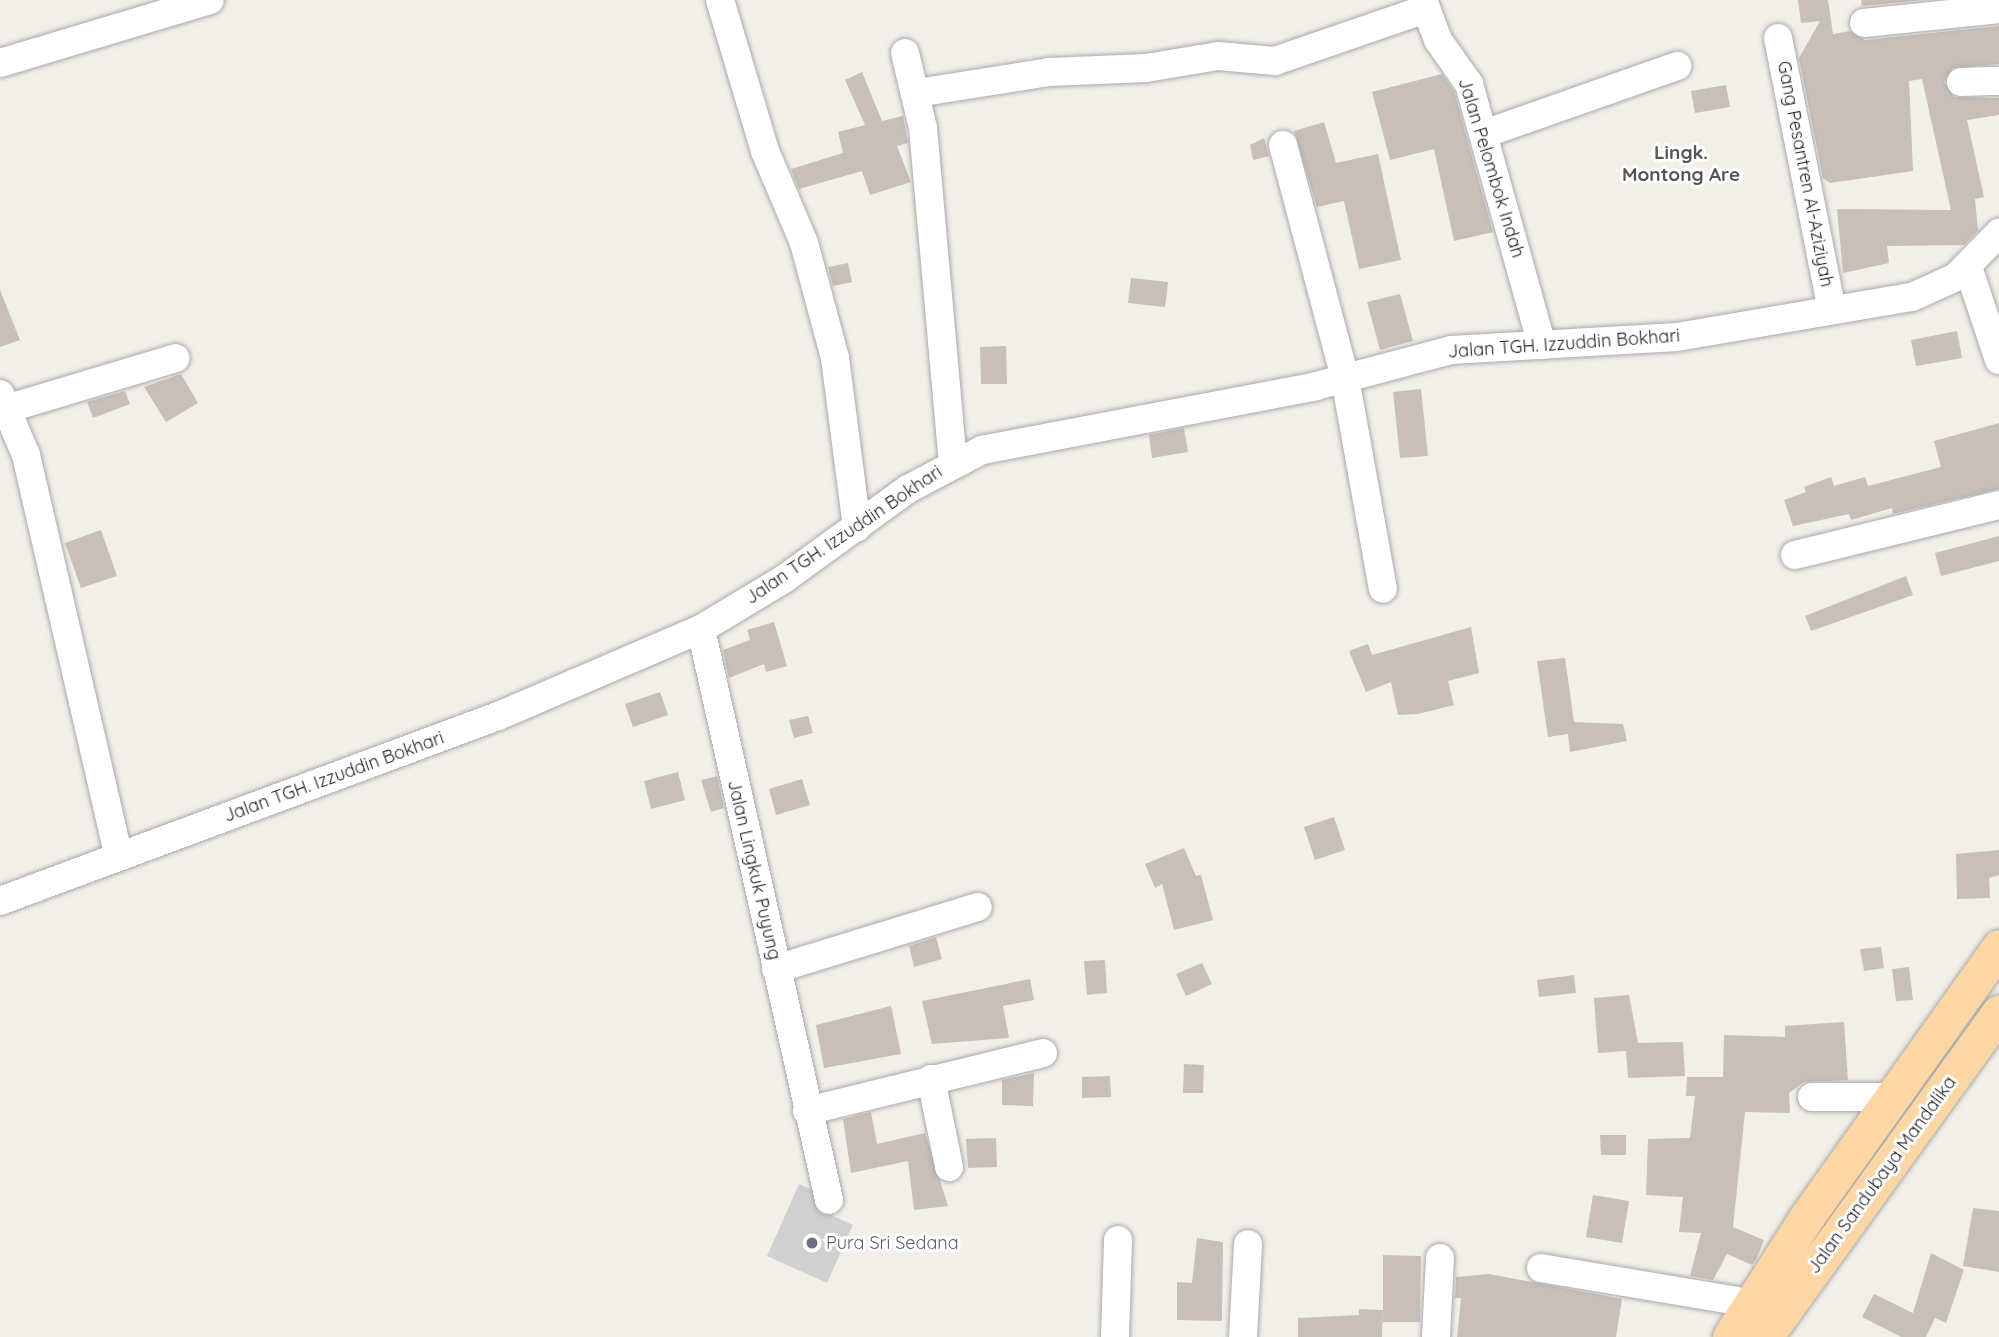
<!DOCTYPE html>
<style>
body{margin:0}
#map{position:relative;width:1999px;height:1337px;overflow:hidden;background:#f2efe9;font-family:Quicksand,sans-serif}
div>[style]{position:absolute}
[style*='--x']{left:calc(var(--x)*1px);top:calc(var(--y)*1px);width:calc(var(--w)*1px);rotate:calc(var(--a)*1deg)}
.religious>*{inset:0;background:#d0d0d0}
.building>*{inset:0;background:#c7bfb8}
.roads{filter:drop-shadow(0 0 2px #a9a9a9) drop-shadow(0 0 2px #a9a9a9)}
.minor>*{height:28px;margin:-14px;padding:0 14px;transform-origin:14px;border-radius:14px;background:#fff}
.major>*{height:35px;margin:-17.5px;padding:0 17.5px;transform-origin:17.5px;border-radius:17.5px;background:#fcd6a4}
.dots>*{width:19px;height:19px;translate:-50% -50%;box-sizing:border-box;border:4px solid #fff;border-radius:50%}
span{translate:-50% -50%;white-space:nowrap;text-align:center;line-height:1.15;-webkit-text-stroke:6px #fff;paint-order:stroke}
.street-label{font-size:18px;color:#222}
.worship-label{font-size:18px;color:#5b616d}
.left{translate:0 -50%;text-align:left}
.neighbourhood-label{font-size:19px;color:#555;font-weight:700}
</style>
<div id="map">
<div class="religious">
<div style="clip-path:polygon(799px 1184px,824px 1195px,818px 1209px,853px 1225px,827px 1283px,767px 1256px)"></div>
</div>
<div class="building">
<div style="clip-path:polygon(1798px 0,1828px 0,1833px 34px,1850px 31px,1865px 40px,1999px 26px,1999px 64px,1953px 68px,1944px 82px,1954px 97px,1999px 98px,1999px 115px,1967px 120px,1984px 197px,1975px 199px,1978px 231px,1964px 245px,1887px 246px,1889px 263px,1843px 273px,1837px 209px,1951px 210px,1922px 79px,1909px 81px,1913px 171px,1830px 183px,1823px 178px,1799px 58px,1820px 21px,1801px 23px)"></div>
<div style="clip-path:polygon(1861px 0,1925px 0,1862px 6px)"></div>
<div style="clip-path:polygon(862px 72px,882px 121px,903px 116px,908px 143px,897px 146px,911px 182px,870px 195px,862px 171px,799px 189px,791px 169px,843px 153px,838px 132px,865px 125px,845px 80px)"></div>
<div style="clip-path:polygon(1442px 74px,1454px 91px,1493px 232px,1454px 241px,1434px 149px,1390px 160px,1372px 92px)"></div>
<div style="clip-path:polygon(1726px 85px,1730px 107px,1695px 113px,1691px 91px)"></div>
<div style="clip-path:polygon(1324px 122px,1336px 163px,1378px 154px,1401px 260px,1359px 269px,1344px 201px,1317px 207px,1294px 131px)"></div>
<div style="clip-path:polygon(1264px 138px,1269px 156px,1253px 160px,1250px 145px)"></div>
<div style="clip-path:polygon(848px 263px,852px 282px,833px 286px,828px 267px)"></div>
<div style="clip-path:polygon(1131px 278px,1168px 282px,1165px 307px,1128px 303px)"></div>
<div style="clip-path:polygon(0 290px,20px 340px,0 347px)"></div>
<div style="clip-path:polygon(1400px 294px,1413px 341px,1380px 350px,1367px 302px)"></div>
<div style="clip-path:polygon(1957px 331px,1962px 358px,1916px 366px,1911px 340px)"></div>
<div style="clip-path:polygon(1006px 346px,1007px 384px,981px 384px,980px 347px)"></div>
<div style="clip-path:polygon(181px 374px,198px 403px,166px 422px,144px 387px)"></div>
<div style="clip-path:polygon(1421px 389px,1428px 456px,1400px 458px,1393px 392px)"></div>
<div style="clip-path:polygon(125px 391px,130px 404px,93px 418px,87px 402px)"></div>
<div style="clip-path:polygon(1999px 423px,1999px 489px,1893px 514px,1892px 508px,1851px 520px,1849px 514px,1793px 526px,1784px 500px,1806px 492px,1804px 487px,1831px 477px,1834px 486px,1865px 477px,1868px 486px,1941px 467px,1934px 441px)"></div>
<div style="clip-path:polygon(1184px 428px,1188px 452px,1152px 458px,1149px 435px)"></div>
<div style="clip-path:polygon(101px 530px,117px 576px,81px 588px,65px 543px)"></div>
<div style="clip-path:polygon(1999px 536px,1999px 561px,1941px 576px,1935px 553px)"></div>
<div style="clip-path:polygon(1906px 576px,1913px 595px,1811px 631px,1805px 616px)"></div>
<div style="clip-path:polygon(774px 622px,787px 666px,766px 672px,764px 664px,729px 678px,723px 650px,750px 640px,747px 630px)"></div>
<div style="clip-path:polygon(1471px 627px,1479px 673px,1448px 681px,1454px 705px,1418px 714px,1398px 715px,1391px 682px,1366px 692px,1349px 651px,1368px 644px,1372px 655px)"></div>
<div style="clip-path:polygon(1565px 658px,1574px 722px,1623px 724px,1627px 741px,1570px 752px,1568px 734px,1548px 737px,1537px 661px)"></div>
<div style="clip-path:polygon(660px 692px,668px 715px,633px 727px,625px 704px)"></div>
<div style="clip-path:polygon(808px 716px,813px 733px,794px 738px,789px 720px)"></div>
<div style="clip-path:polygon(678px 772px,685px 800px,651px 809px,644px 781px)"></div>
<div style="clip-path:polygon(717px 776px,724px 808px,711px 812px,701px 780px)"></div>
<div style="clip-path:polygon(802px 779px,810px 805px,776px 815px,769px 789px)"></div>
<div style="clip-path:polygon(1334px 817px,1345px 850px,1315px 860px,1304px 827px)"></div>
<div style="clip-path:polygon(1184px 848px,1196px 876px,1201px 875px,1213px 920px,1174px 930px,1162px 884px,1155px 888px,1145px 864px)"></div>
<div style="clip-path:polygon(1999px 850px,1999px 875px,1989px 878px,1990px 898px,1957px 899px,1956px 854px)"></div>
<div style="clip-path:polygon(936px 937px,942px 959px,914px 967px,909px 946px)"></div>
<div style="clip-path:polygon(1881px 947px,1884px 968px,1864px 971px,1860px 949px)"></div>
<div style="clip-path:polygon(1105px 960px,1107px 993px,1087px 995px,1084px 961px)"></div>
<div style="clip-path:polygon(1202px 963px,1212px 984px,1186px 996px,1176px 974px)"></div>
<div style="clip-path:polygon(1909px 967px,1913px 1000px,1896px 1001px,1892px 969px)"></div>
<div style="clip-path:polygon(1574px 975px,1576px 993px,1539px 997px,1537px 980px)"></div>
<div style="clip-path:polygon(1030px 979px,1034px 1000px,1003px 1006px,1009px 1038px,932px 1044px,922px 1001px)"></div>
<div style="clip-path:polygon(1629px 995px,1638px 1043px,1683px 1042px,1685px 1076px,1628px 1078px,1626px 1051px,1598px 1053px,1594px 998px)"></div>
<div style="clip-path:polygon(891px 1006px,901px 1054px,824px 1068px,816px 1025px)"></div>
<div style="clip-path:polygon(1844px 1022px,1848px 1080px,1804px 1082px,1789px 1093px,1790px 1113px,1745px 1112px,1733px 1227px,1764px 1240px,1756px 1260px,1752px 1265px,1727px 1254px,1713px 1280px,1690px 1276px,1701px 1233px,1679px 1232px,1683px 1197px,1646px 1195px,1648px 1139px,1690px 1138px,1695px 1096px,1686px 1096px,1687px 1077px,1723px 1077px,1724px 1035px,1785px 1037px,1785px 1026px)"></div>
<div style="clip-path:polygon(1184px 1064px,1204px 1065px,1203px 1093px,1183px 1093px)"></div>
<div style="clip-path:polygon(1034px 1073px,1033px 1106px,1002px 1105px,1002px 1080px)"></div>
<div style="clip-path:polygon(1110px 1076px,1111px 1097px,1082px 1098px,1082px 1077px)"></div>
<div style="clip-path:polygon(871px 1112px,877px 1144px,925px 1133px,948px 1206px,914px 1210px,908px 1161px,851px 1173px,843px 1119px)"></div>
<div style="clip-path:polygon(1600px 1135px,1626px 1135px,1626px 1155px,1601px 1155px)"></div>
<div style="clip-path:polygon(996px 1138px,997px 1167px,968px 1168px,966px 1139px)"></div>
<div style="clip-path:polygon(1593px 1195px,1629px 1201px,1622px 1243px,1586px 1237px)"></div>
<div style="clip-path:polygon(1973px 1208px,1999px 1211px,1999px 1272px,1963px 1266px)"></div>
<div style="clip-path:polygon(1197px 1238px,1223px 1242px,1222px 1321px,1177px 1320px,1177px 1282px,1192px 1283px)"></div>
<div style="clip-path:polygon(1931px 1253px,1964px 1270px,1946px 1323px,1935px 1318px,1926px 1337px,1901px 1337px,1862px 1317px,1874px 1294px,1913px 1313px)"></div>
<div style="clip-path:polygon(1383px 1255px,1421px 1256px,1420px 1322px,1383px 1322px)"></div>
<div style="clip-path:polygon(1489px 1274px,1622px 1299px,1616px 1337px,1457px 1337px,1461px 1298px,1455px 1298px,1456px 1277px)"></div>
<div style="clip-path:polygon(1359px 1309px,1383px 1310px,1382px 1337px,1298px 1337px,1298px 1318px,1359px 1315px)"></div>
</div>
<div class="roads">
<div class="minor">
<div style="--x:720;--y:0;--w:158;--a:73.4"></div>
<div style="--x:765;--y:151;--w:100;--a:67"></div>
<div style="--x:804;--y:243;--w:119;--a:74.9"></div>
<div style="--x:835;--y:358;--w:171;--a:82.6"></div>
<div style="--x:1423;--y:0;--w:43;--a:69.4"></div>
<div style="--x:1438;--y:40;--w:54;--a:54.8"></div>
<div style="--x:1469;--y:84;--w:271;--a:74.4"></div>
<div style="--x:1864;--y:23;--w:136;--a:-5.9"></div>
<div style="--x:1778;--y:38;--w:277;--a:78.8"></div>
<div style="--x:905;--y:53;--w:77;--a:76.5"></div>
<div style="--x:923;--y:128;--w:334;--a:84.9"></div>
<div style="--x:0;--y:63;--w:219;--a:-16.7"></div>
<div style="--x:1961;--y:82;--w:38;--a:-2"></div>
<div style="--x:917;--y:93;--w:134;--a:-9"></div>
<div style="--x:1049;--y:72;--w:97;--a:-2.4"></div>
<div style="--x:1146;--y:68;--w:73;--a:-9.5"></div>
<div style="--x:1218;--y:56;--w:57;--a:5"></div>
<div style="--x:1275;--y:61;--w:160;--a:-19"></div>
<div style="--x:1484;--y:134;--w:205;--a:-19.4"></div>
<div style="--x:1283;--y:145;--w:241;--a:75.1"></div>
<div style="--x:1345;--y:378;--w:214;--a:79.8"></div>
<div style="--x:1968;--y:267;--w:98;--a:71.6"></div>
<div style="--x:0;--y:394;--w:66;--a:66.9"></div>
<div style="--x:26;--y:455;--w:408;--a:77"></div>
<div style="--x:6;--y:409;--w:177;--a:-16.7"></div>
<div style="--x:1795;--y:555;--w:210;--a:-13.8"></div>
<div style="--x:701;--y:629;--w:585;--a:77.36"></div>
<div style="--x:0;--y:901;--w:531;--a:-20.38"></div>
<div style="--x:498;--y:716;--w:221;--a:-23.2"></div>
<div style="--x:701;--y:629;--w:97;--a:-31.1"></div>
<div style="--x:784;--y:579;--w:153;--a:-36"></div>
<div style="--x:908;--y:489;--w:84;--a:-27.8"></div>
<div style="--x:982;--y:450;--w:340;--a:-10.8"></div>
<div style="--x:1316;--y:386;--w:140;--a:-14.9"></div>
<div style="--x:1451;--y:350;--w:226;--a:-3.3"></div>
<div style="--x:1677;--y:337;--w:238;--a:-9.7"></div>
<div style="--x:1912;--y:297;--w:48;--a:-24.4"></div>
<div style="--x:1956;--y:277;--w:62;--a:-45.7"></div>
<div style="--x:776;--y:969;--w:211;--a:-17.1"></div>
<div style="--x:931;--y:1079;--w:90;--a:78.4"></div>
<div style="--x:1812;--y:1097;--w:84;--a:0"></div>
<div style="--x:807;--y:1111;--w:243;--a:-13.8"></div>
<div style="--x:1541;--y:1268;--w:231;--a:9.5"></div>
<div style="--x:1115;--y:1337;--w:97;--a:-88.2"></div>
<div style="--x:1243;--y:1337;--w:93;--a:-86.9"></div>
<div style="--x:1436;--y:1337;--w:79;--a:-87.1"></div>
</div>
<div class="major">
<div style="--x:1730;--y:1337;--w:141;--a:-57.4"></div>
<div style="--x:1806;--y:1218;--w:333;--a:-54.5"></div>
<div style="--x:1765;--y:1337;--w:400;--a:-54.2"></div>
</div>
</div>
<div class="dots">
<div style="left:812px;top:1243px;background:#6b7280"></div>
</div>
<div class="street-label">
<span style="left:1491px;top:168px;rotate:73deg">Jalan Pelombok Indah</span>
<span style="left:1805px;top:174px;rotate:79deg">Gang Pesantren Al-Aziziyah</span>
<span style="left:1564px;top:344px;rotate:-4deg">Jalan TGH. Izzuddin Bokhari</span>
<span style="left:844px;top:535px;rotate:-34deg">Jalan TGH. Izzuddin Bokhari</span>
<span style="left:334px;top:777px;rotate:-20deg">Jalan TGH. Izzuddin Bokhari</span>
<span style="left:754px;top:870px;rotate:77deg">Jalan Lingkuk Puyung</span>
<span style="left:1882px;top:1175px;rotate:-54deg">Jalan Sandubaya Mandalika</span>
</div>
<div class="worship-label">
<span class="left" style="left:826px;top:1243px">Pura Sri Sedana</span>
</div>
<div class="neighbourhood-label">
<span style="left:1681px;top:164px">Lingk.<br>Montong Are</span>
</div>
</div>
